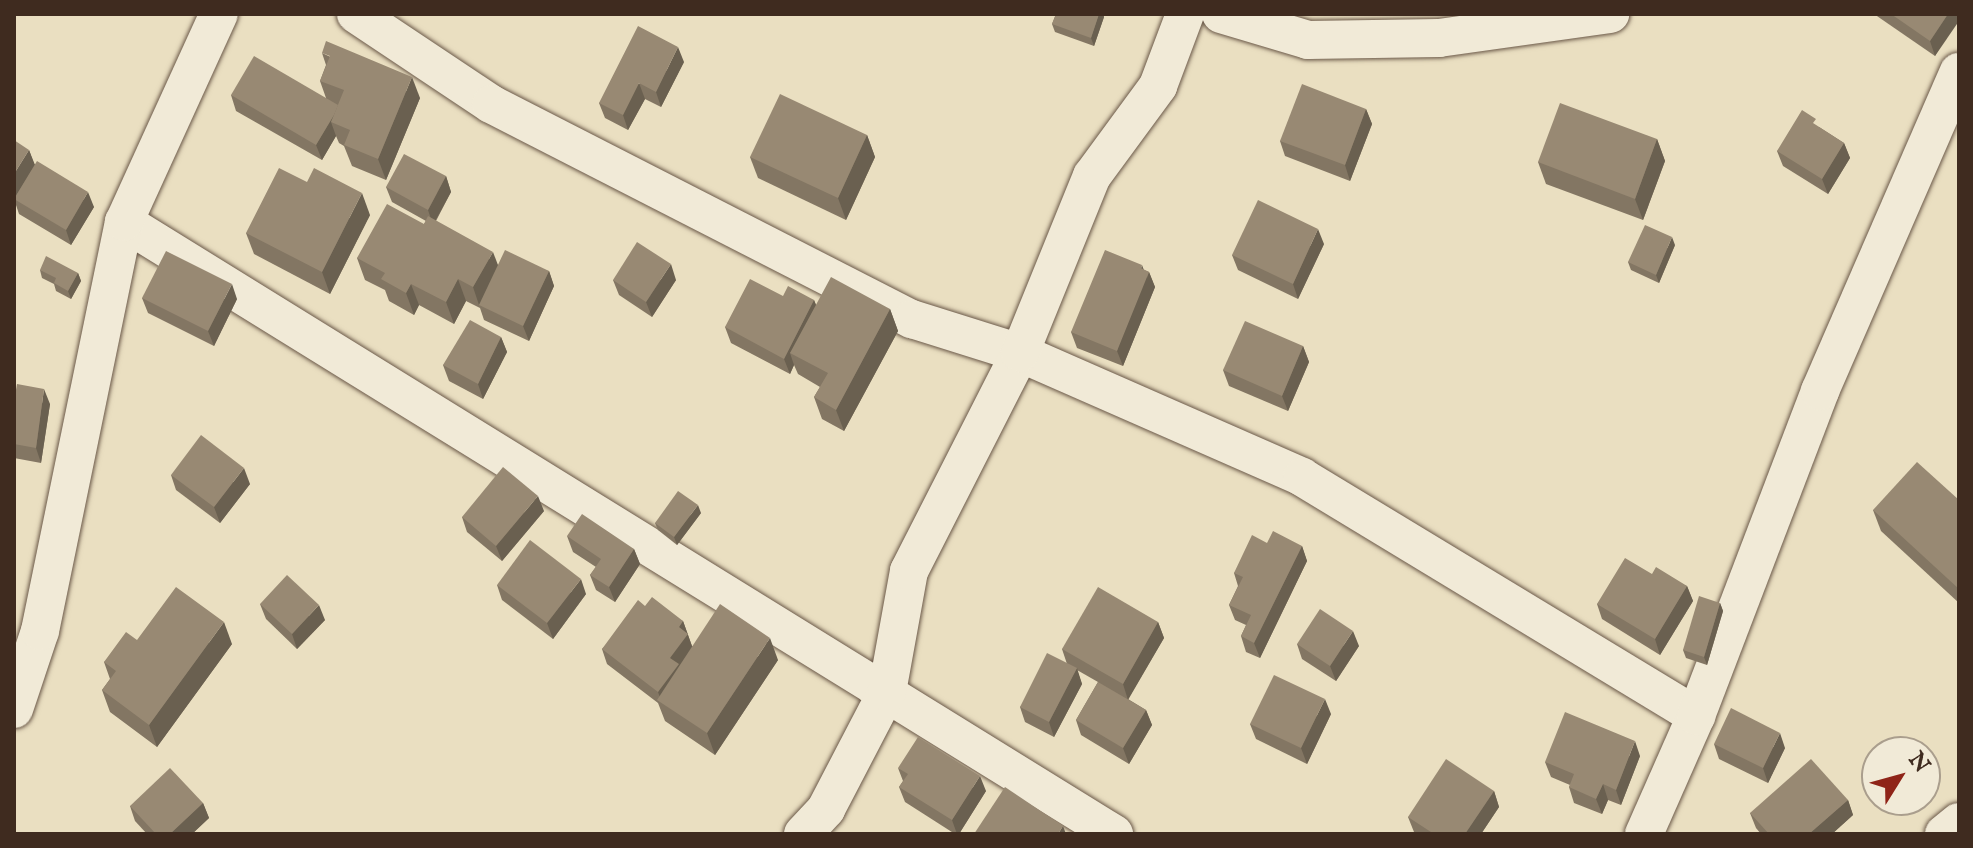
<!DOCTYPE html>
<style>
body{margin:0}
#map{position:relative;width:1973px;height:848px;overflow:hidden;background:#eadfc1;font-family:"IM FELL English",serif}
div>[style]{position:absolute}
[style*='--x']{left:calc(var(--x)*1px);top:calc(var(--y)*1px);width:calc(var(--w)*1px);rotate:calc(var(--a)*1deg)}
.roads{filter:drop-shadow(0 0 2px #6a5848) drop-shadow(0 0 2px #6a5848)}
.street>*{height:38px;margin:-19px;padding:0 19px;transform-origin:19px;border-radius:19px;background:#f1ead7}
.wall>*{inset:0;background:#837663}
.shaded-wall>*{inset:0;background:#6a6050}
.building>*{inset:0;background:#988973}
span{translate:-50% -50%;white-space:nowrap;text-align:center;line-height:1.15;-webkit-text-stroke:7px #f1ead7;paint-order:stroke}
.frame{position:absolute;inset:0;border:16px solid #3f2b1f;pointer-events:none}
.north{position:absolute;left:1861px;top:736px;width:80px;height:80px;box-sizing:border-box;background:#f1ead7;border:2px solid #aa9e8d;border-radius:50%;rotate:53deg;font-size:22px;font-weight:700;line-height:32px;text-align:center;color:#3f2b1f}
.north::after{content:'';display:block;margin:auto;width:28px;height:36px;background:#8f2418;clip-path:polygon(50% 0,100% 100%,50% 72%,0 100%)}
</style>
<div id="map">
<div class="roads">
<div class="street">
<div style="--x:356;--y:14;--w:162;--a:33.7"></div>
<div style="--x:491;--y:104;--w:473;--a:27.1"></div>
<div style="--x:912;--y:319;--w:113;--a:17.5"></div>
<div style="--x:1020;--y:353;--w:308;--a:23.7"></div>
<div style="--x:1302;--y:477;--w:461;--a:31.2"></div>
<div style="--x:1221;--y:14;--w:91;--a:16.6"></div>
<div style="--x:1308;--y:40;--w:131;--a:-0.9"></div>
<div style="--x:1439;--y:38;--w:173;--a:-8"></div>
<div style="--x:124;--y:222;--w:1164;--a:31.72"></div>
<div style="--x:14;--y:709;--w:82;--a:-71.6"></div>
<div style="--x:40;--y:631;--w:418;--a:-78.4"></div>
<div style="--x:124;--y:222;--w:229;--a:-65.5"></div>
<div style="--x:803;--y:834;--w:34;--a:-47"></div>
<div style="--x:826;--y:809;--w:132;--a:-62.5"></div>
<div style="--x:887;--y:692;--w:123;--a:-79.7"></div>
<div style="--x:909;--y:571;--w:245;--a:-63"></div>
<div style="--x:1020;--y:353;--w:191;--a:-67.9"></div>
<div style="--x:1092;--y:176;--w:112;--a:-53.7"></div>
<div style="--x:1158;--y:86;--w:77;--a:-69.4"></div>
<div style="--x:1644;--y:834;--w:129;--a:-66.2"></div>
<div style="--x:1696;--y:716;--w:348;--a:-69.1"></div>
<div style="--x:1820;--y:391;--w:348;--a:-66.5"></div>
<div style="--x:1944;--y:834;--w:19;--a:-39"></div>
</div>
</div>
<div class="wall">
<div style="clip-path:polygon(1056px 14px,1103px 14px,1104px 17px,1094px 46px,1055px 32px,1052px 24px)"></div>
<div style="clip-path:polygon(1874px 14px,1959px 14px,1935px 56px)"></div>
<div style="clip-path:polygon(322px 53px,420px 98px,386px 180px,352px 166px,344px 146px,339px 143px,336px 136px,322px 160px,236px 111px,231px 95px,326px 98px,320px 81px,326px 65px)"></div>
<div style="clip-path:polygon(684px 62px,661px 107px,645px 99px,628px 130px,605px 118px,599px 103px)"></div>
<div style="clip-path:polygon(1366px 109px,1372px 124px,1350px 181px,1285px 156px,1280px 141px)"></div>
<div style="clip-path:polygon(1819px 127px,1844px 143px,1850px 158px,1828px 194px,1783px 166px,1777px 151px)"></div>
<div style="clip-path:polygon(867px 135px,875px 157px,846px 220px,758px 178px,750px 157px)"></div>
<div style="clip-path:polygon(1657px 139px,1665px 161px,1643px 220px,1546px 184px,1538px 162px)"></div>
<div style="clip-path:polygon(29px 150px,34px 164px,94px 207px,71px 245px,19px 214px,14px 199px)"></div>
<div style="clip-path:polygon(446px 176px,451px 192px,436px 221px,498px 265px,549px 271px,554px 286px,529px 341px,484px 320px,480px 308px,466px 301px,454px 324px,419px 305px,414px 315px,389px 301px,385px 290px,365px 280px,357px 258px,424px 224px,426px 221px,392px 202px,386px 187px)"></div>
<div style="clip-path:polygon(370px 215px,330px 294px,254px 254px,246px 233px)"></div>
<div style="clip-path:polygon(1324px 244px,1298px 299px,1238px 270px,1232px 255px)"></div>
<div style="clip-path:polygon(1675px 245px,1659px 283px,1631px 270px,1628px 262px)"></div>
<div style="clip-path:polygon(40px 270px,78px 273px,81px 281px,71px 299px,56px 291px,54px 284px,42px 278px)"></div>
<div style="clip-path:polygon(1144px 270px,1149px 272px,1155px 287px,1123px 366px,1077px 348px,1071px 332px)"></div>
<div style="clip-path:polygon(613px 280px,676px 280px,652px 317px,619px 295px)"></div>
<div style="clip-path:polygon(783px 296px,814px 300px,816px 305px,890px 309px,898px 331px,844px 431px,822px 419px,814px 397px,820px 387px,798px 374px,794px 365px,790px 374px,731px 343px,725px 327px)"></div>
<div style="clip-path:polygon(142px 298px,237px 299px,214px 346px,148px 313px)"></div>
<div style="clip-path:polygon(501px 337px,507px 352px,483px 399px,449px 381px,443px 365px)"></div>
<div style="clip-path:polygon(1303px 346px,1309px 362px,1288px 411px,1229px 386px,1223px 370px)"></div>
<div style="clip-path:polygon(14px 401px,50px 404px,41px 463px,14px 458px)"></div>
<div style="clip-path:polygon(171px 475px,250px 484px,220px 523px,176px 490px)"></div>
<div style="clip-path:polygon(1959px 500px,1959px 603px,1881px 531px,1873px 510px)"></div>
<div style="clip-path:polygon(544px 511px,502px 561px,467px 532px,462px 517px)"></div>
<div style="clip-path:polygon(701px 513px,677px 545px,658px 530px,655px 523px)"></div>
<div style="clip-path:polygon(567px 536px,634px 549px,640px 564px,615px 602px,596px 590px,590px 575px,596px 567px,573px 552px)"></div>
<div style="clip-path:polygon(1267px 543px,1302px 546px,1307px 561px,1260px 658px,1246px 652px,1241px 636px,1246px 625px,1235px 620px,1229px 605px,1238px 586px,1234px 573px)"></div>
<div style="clip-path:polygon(1652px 574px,1687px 586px,1693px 601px,1660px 655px,1602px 619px,1597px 604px)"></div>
<div style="clip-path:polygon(497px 585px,586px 594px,553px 639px,502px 600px)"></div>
<div style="clip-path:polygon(1720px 603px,1723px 611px,1707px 665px,1686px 658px,1683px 650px)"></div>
<div style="clip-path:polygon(260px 604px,325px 620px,297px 649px,266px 619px)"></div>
<div style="clip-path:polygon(645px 606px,683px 621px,692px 646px,778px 660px,715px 755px,665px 721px,658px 703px,607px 664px,602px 649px)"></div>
<div style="clip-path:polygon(1158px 622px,1164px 638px,1128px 699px,1146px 710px,1152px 725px,1129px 764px,1081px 735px,1076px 720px,1098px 682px,1077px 670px,1082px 684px,1054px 737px,1025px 722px,1020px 707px,1067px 664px,1062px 649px)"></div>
<div style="clip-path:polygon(137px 640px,232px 644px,157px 747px,110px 712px,102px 690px,110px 679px,104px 662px)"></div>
<div style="clip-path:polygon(1297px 644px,1359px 646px,1336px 681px,1302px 659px)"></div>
<div style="clip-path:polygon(1331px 714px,1307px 764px,1256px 739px,1250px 724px)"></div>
<div style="clip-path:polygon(1714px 744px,1785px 748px,1768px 783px,1719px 759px)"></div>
<div style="clip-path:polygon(1640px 756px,1621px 805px,1608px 800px,1602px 814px,1574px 803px,1569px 787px,1570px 785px,1551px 777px,1545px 762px)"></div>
<div style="clip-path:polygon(898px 768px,986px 791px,959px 834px,955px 834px,905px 802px,899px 787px,903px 781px)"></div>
<div style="clip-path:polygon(1494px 791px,1499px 807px,1481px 834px,1416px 834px,1414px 832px,1408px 817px)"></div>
<div style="clip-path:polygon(1848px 800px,1853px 815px,1832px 834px,1761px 834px,1756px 828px,1750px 813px)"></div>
<div style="clip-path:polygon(203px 803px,209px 818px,192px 834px,147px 834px,135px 821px,130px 806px)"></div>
</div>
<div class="shaded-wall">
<div style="clip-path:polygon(1099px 14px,1103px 14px,1104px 17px,1094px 46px,1091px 38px)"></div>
<div style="clip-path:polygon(1948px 14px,1959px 14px,1959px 21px,1935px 56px,1930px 41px)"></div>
<div style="clip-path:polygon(678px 47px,684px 62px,661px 107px,656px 92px)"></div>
<div style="clip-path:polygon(412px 77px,420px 98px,386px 180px,378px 159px)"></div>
<div style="clip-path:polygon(639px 83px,645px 99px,628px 130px,623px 115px)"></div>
<div style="clip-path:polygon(339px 106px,331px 122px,336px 136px,322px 160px,316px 145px)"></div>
<div style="clip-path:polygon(1366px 109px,1372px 124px,1350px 181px,1345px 165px)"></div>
<div style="clip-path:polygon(867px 135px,875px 157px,846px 220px,838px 198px)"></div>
<div style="clip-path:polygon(1657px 139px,1665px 161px,1643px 220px,1635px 199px)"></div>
<div style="clip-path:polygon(1844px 143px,1850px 158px,1828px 194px,1822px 179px)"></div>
<div style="clip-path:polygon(29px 150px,35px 165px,14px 199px,14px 174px)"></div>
<div style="clip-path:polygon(446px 176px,451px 192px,433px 225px,428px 210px)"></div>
<div style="clip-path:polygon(88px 192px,94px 207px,71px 245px,66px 230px)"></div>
<div style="clip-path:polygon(362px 193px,370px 215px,330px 294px,322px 272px)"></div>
<div style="clip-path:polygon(1318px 229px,1324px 244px,1298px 299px,1293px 284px)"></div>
<div style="clip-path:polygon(1672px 237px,1675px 245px,1659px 283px,1656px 275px)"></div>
<div style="clip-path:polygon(493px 252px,501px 273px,479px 305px,473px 287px)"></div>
<div style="clip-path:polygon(671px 264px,676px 280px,652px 317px,646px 302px)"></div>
<div style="clip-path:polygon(1142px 265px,1147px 278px,1149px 272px,1155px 287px,1123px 366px,1117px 351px)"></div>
<div style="clip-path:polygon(549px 271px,554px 286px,529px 341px,523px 326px)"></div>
<div style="clip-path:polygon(78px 273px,81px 281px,71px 299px,68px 291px)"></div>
<div style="clip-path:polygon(458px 279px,466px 301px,454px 324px,446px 302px)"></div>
<div style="clip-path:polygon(232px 284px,237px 299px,214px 346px,208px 331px)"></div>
<div style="clip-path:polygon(411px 284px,419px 305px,414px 315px,406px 293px)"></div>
<div style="clip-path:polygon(814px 300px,820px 315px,790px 353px,794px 365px,790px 374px,784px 359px)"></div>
<div style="clip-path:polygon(890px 309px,898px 331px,844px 431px,836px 410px)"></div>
<div style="clip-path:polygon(501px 337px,507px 352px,483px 399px,478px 384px)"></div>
<div style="clip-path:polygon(1303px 346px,1309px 362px,1288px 411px,1282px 396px)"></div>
<div style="clip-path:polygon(44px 389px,50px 404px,41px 463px,36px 448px)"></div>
<div style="clip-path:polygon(244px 468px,250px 484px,220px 523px,214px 507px)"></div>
<div style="clip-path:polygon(538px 496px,544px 511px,502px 561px,496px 546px)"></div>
<div style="clip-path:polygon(698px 505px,701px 513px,677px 545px,674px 537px)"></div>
<div style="clip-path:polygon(1302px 546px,1307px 561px,1260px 658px,1254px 643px)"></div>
<div style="clip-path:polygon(634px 549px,640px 564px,615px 602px,609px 587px)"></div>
<div style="clip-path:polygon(581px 579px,586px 594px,553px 639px,547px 623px)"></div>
<div style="clip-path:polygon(1687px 586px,1693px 601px,1660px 655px,1655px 639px)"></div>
<div style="clip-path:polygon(1720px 603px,1723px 611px,1707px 665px,1704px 657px)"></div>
<div style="clip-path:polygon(319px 605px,325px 620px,297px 649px,292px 634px)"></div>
<div style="clip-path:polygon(683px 621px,693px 649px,662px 703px,658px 692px,670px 658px,679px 627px)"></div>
<div style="clip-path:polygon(224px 622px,232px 644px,157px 747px,149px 725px)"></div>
<div style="clip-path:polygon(1158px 622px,1164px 638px,1128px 700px,1123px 684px)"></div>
<div style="clip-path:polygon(1353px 631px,1359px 646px,1336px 681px,1330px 666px)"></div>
<div style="clip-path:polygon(770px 638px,778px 660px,715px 755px,707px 733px)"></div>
<div style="clip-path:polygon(1077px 668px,1082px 684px,1054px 737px,1049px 722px)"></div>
<div style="clip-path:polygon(1325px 699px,1331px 714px,1307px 764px,1301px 748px)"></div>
<div style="clip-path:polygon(1146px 710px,1152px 725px,1129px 764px,1123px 748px)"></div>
<div style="clip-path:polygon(1780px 733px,1785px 748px,1768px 783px,1763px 768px)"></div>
<div style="clip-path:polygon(1635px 741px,1640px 756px,1621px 805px,1616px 790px)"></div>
<div style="clip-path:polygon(980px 776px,986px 791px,959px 834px,957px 834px,952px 820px)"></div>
<div style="clip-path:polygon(1603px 784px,1608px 800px,1602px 814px,1596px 799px)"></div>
<div style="clip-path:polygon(1494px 791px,1499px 807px,1481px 834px,1465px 834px)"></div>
<div style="clip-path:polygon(1848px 800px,1853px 815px,1832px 834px,1809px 834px)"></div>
<div style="clip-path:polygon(203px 803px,209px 818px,192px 834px,170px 834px)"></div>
<div style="clip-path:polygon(1063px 826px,1066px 834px,1058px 834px)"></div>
</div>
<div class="building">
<div style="clip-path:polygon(1056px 14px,1099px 14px,1091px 38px,1052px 24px)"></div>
<div style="clip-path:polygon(1891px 14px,1948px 14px,1930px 41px)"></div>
<div style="clip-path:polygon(638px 26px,678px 47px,656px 92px,639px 83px,623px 115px,599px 103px)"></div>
<div style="clip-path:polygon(326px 41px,412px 77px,378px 159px,344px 145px,350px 130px,331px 122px,344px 90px,320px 81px,330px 56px,322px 53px)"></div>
<div style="clip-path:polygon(254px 56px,338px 105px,334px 115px,316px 145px,231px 95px)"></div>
<div style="clip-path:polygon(1302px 84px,1366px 109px,1345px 165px,1280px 141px)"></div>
<div style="clip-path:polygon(780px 94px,867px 135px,838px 198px,750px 157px)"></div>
<div style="clip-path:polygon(1560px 103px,1657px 139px,1635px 199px,1538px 162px)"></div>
<div style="clip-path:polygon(1802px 110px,1816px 119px,1813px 123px,1844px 143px,1822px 179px,1777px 151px)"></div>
<div style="clip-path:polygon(14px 140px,29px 150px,14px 174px)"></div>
<div style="clip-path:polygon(404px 154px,446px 176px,428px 210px,386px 187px)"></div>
<div style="clip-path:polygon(37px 161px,88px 192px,66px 230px,14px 199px)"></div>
<div style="clip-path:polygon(279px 168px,307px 182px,314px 168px,362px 193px,322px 272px,246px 233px)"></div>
<div style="clip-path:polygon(1258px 200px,1318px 229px,1293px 284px,1232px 255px)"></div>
<div style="clip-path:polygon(387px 204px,424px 224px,428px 216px,493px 252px,473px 287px,458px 279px,446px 302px,411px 284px,406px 293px,381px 279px,385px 273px,357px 258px)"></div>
<div style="clip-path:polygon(1645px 225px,1672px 237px,1656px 275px,1628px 262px)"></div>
<div style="clip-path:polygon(637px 242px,671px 264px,646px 302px,613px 280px)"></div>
<div style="clip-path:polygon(505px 250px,549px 271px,523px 326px,479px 305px)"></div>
<div style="clip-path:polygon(1105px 250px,1142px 265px,1141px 268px,1149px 272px,1117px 351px,1071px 332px)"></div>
<div style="clip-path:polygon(166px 251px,232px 284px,208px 331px,142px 298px)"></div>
<div style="clip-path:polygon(46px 256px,78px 273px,68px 291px,54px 283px,56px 278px,40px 270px)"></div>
<div style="clip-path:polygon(831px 277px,890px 309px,836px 410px,814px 397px,828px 373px,790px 353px)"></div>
<div style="clip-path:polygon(750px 279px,783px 296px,788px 286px,814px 300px,784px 359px,725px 327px)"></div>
<div style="clip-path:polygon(470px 320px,501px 337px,478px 384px,443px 365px)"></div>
<div style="clip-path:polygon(1245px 321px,1303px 346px,1282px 396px,1223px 370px)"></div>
<div style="clip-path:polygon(17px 384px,44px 389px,36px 448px,14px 444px,14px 401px)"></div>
<div style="clip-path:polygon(201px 435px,244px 468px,214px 507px,171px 475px)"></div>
<div style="clip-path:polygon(1917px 462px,1959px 500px,1959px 589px,1873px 510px)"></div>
<div style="clip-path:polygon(503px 467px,538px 496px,496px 546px,462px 517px)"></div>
<div style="clip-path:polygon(678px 491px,698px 505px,674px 537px,655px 523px)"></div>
<div style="clip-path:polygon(582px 514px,634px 549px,609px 587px,590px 575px,601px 559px,567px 536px)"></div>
<div style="clip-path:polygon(1273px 531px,1302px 546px,1254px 643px,1241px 636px,1251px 615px,1229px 605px,1243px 577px,1234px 573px,1252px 535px,1267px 543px)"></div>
<div style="clip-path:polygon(530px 540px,581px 579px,547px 623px,497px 585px)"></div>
<div style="clip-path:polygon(1625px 558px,1652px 574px,1656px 567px,1687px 586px,1655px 639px,1597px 604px)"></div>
<div style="clip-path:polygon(287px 575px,319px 605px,292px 634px,260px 604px)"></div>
<div style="clip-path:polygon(176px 587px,224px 622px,149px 725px,102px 690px,116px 671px,104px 662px,126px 632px,137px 640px)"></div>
<div style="clip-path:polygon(1098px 587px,1158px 622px,1123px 684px,1062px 649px)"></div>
<div style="clip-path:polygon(1699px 596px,1720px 603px,1704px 657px,1683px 650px)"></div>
<div style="clip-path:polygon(652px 597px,683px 621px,679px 627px,688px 634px,670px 658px,679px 664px,658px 692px,602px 649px,638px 600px,645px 606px)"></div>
<div style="clip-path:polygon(720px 604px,770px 638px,707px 733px,657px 700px)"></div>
<div style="clip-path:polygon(1320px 609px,1353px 631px,1330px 666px,1297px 644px)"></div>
<div style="clip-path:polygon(1047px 653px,1077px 668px,1049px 722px,1020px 707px)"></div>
<div style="clip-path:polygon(1274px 675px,1325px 699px,1301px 748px,1250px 724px)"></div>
<div style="clip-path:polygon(1098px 682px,1146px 710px,1123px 748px,1076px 720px)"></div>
<div style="clip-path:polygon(1731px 708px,1780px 733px,1763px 768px,1714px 744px)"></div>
<div style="clip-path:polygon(1565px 712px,1635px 741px,1616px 790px,1603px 784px,1596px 799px,1569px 787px,1574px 774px,1545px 762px)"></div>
<div style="clip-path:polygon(918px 737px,980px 776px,952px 820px,899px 787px,908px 774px,898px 768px)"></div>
<div style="clip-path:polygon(1446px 759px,1494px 791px,1465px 834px,1434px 834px,1408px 817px)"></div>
<div style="clip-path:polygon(1811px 759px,1848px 800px,1809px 834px,1769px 834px,1750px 813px)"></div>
<div style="clip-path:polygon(170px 768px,203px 803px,170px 834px,156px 834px,130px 806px)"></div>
<div style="clip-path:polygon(1005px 787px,1063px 826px,1058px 834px,974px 834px)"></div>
</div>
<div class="frame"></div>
<div class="north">N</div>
</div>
